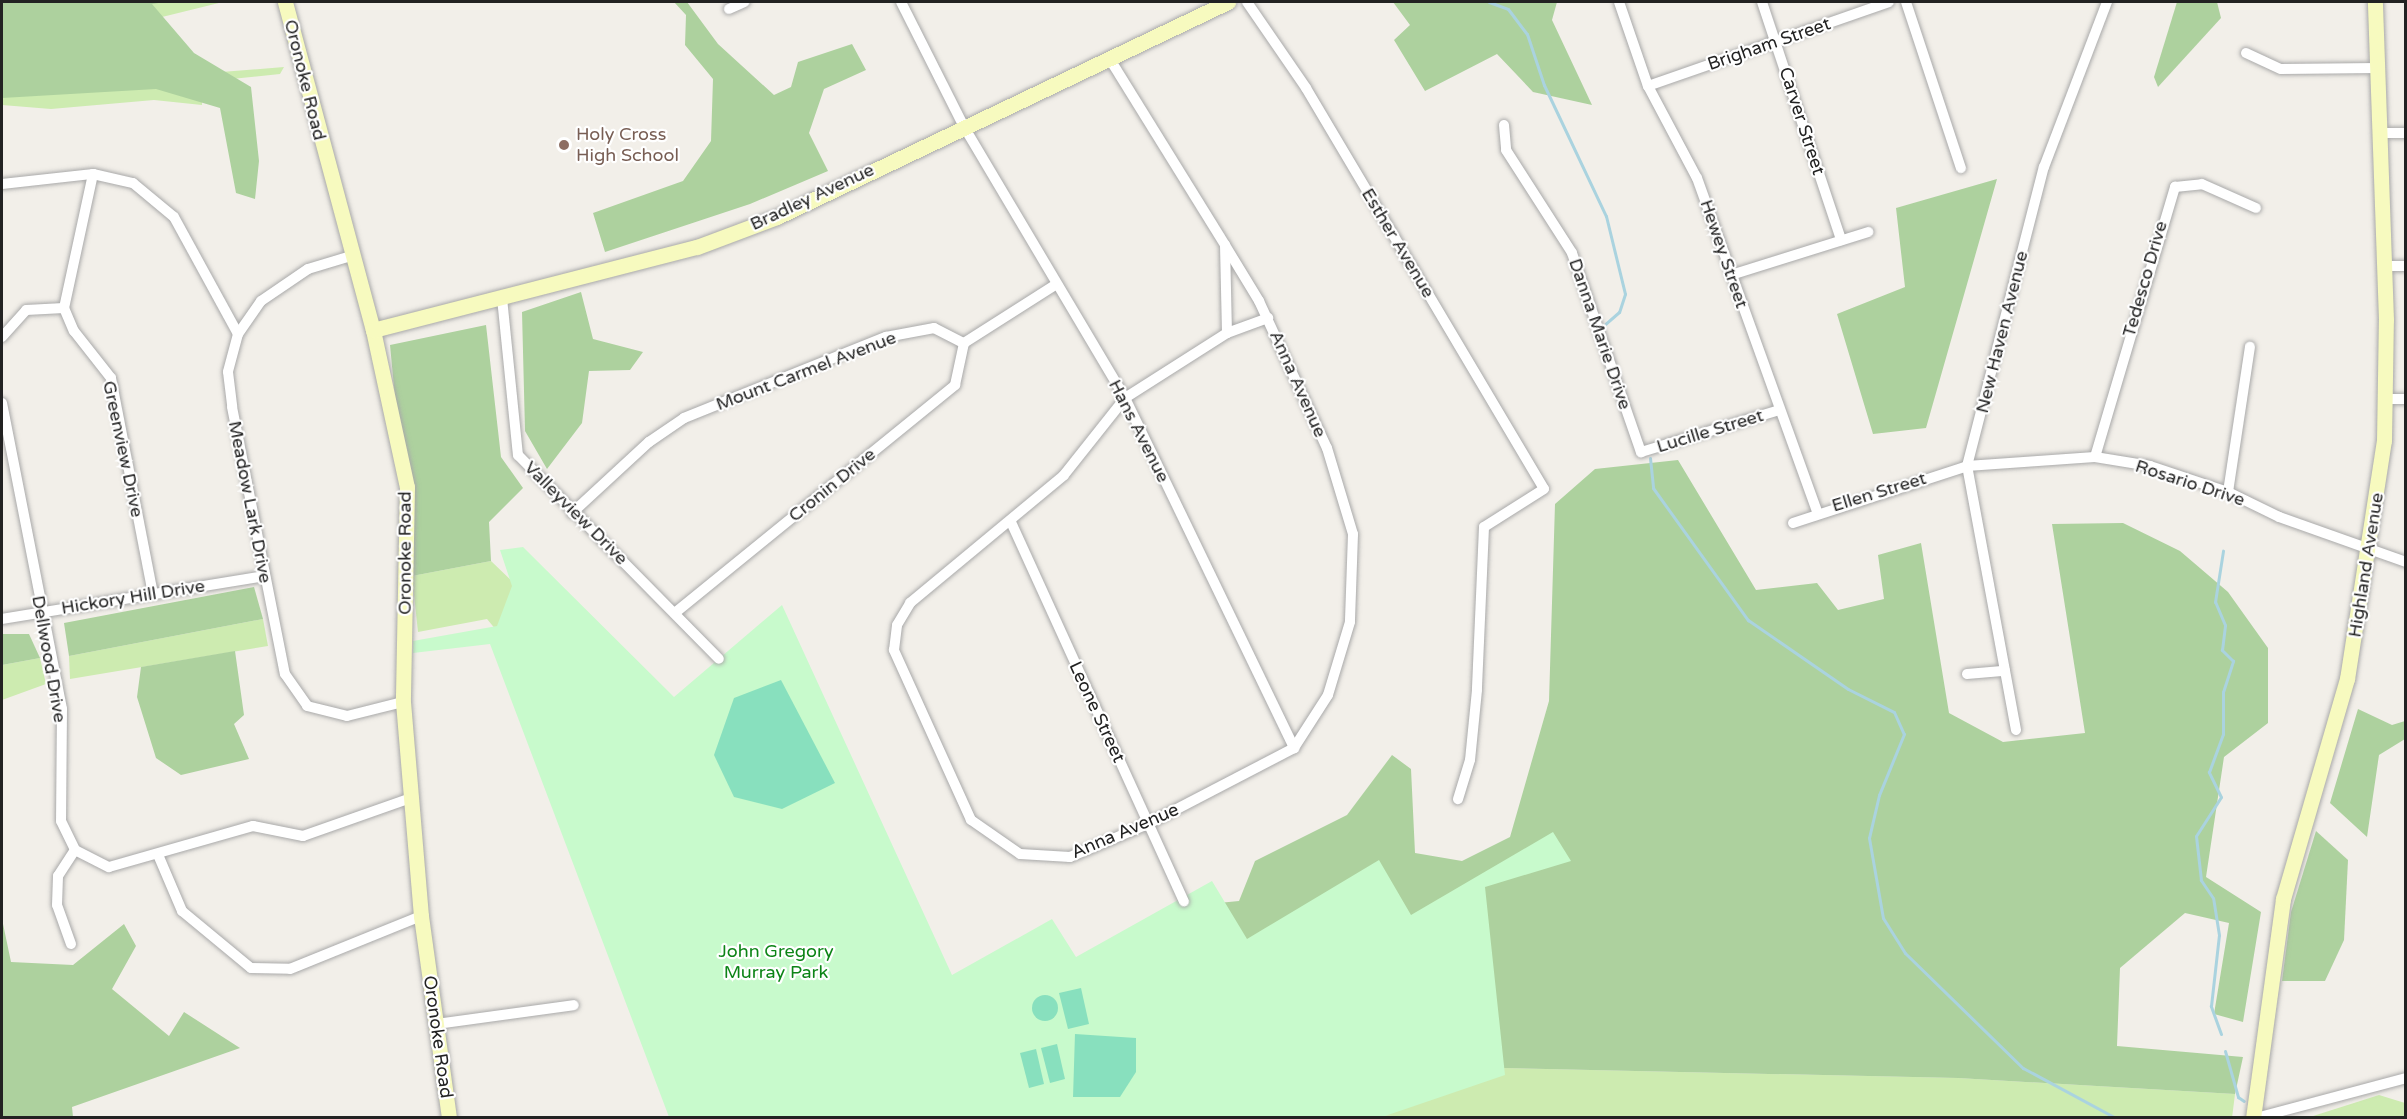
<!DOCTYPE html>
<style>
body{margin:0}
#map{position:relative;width:2407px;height:1119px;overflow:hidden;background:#f2efe9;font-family:"Varela Round",sans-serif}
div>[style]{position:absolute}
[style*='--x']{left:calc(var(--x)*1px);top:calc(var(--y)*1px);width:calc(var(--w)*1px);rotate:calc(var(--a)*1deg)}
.grass>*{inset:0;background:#cdebb0}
.forest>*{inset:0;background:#add19e}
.park>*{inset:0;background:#c8facc}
.pitch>*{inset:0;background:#88e0be}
.round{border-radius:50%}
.stream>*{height:3px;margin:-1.5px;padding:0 1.5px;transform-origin:1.5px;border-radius:1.5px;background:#aad3df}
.roads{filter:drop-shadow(0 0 2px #a9a9a9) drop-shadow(0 0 2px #a9a9a9)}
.street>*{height:10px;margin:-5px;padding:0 5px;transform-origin:5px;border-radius:5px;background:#fff}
.secondary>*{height:15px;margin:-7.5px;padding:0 7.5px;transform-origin:7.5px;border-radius:7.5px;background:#f7fabf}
.dots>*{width:16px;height:16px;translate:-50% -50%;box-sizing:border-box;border:3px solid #fff;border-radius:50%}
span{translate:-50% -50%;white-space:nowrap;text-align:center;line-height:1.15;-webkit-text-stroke:4.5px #fff;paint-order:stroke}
.street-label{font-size:18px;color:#222}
.education-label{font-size:18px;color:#785e54}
.left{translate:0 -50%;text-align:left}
.park-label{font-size:18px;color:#0c8416}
.frame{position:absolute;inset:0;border:3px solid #222;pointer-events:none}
</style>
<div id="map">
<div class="grass">
<div style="clip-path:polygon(2px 2px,223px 2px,162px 17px,171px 76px,284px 67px,280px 74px,202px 82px,202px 105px,154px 100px,51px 109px,2px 105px)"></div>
<div style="clip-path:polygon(491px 561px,568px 635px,497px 631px,487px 619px,418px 632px,412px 576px)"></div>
<div style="clip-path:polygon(263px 619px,268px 646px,70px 679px,69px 656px)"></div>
<div style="clip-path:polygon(40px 658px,46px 684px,2px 700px,2px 665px)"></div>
<div style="clip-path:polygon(1221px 1062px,1958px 1078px,2235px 1094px,2232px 1118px,1452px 1118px,1217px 1110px)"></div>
<div style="clip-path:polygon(2379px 1095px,2405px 1103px,2405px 1117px,2310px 1117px)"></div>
</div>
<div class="forest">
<div style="clip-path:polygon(2px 2px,165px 2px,152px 4px,194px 53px,251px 87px,259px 161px,255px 199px,236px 193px,220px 108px,156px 89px,2px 98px)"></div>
<div style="clip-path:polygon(674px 2px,687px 2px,718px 44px,774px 95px,791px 87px,798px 62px,852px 44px,866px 70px,824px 89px,809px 133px,828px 171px,750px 204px,605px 252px,593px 213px,683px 181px,711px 141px,713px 79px,685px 45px,686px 15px)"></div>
<div style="clip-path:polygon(1393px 2px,1557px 2px,1552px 20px,1592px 105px,1533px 92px,1497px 54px,1425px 91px,1394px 40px,1410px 25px)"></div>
<div style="clip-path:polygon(2177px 2px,2217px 2px,2221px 18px,2158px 87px,2154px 77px)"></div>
<div style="clip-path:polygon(1997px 179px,1926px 428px,1873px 434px,1837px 314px,1905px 287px,1896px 208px)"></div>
<div style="clip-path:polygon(581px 292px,593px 339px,643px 352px,630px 370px,589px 371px,582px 423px,547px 469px,525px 431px,522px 312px)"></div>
<div style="clip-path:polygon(486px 325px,501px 457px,523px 488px,489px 522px,491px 561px,412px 576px,390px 345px)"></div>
<div style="clip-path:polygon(1678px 460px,1756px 590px,1817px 583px,1838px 610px,1884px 599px,1878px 555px,1921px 543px,1949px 713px,2003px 742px,2085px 733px,2052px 524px,2123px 523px,2180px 551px,2228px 592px,2268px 648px,2268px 723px,2224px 757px,2206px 877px,2261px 912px,2243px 1022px,2214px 1014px,2229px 923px,2185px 913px,2120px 968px,2117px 1046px,2243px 1057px,2235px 1094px,1958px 1078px,1221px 1062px,1208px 904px,1239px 901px,1255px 861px,1347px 815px,1392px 755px,1411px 769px,1415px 853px,1462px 861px,1510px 837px,1549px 701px,1555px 504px,1595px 469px)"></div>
<div style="clip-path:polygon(254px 587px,263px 619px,69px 656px,64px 623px)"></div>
<div style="clip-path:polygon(2px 634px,29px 634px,40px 658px,2px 665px)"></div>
<div style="clip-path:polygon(235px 651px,244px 715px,234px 724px,249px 759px,181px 775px,156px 758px,137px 697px,141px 667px)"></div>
<div style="clip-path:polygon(2358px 709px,2392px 725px,2405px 721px,2405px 739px,2379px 755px,2367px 837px,2330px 803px)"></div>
<div style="clip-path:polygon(2316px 831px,2348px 860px,2344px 940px,2325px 981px,2282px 981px,2291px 912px)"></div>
<div style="clip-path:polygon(2px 919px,11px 962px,73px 965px,124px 924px,136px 946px,112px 989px,169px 1036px,184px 1012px,240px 1048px,72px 1107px,73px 1117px,2px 1117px)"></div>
</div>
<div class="park">
<div style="clip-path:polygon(523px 547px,674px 697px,782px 605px,952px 975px,1052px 919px,1076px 957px,1212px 881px,1247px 939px,1379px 860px,1411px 915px,1553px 832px,1571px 861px,1485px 887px,1505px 1075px,1382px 1117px,669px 1117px,490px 644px,413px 653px,413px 641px,497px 626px,512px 586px,500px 550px)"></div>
</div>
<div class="pitch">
<div style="clip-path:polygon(781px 680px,835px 783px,782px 809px,734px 797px,714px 755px,734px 698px)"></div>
<div style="clip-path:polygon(1081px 988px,1089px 1024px,1068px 1029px,1059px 993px)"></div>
<div class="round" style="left:1032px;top:995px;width:26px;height:26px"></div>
<div style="clip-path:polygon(1075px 1034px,1136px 1038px,1136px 1072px,1120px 1097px,1073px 1097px)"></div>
<div style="clip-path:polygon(1057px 1044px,1065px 1079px,1050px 1083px,1041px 1048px)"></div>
<div style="clip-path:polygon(1036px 1049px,1044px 1084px,1029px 1088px,1020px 1053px)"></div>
</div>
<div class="stream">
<div style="--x:1489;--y:2;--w:20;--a:20"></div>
<div style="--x:1508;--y:9;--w:31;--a:53"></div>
<div style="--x:1527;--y:34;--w:54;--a:71.6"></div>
<div style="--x:1544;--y:85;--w:145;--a:64.7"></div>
<div style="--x:1606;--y:216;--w:80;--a:76.3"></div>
<div style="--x:1625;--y:294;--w:19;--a:108"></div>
<div style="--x:1619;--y:312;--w:18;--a:139"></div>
<div style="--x:1650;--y:458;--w:30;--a:84"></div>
<div style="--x:1653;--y:488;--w:163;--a:54.3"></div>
<div style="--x:1748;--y:620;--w:121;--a:34.6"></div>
<div style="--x:1848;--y:689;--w:51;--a:26.6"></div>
<div style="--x:1894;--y:712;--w:24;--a:66"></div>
<div style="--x:1904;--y:734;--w:66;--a:112.3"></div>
<div style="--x:1879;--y:795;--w:44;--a:103.1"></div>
<div style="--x:1869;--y:838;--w:81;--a:80.1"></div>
<div style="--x:1883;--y:918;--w:41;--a:57.8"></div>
<div style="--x:1905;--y:953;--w:165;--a:44.3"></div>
<div style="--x:2023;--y:1068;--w:106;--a:28.3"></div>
<div style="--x:2221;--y:1034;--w:30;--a:-110"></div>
<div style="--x:2211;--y:1006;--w:71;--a:-83.6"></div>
<div style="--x:2219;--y:935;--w:37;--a:-99"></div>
<div style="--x:2213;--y:898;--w:22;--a:-124"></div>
<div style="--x:2201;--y:880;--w:44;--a:-96.5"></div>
<div style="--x:2196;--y:836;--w:46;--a:-57.3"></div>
<div style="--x:2221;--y:797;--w:28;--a:-116"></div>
<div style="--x:2209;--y:772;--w:40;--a:-69.8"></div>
<div style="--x:2223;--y:734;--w:42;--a:-90"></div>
<div style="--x:2223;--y:692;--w:33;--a:-72"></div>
<div style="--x:2233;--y:661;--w:16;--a:-135"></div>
<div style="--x:2222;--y:650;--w:25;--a:-83"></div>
<div style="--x:2225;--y:625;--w:25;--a:-113"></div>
<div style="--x:2215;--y:602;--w:52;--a:-81.1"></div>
<div style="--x:2225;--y:1051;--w:48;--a:74.2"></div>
<div style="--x:2238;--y:1097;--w:7;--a:34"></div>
</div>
<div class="roads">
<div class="street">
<div style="--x:901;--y:2;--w:138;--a:63.2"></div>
<div style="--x:963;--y:125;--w:317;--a:59.3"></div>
<div style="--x:1125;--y:398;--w:389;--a:64.2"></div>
<div style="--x:1247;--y:2;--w:104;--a:55.5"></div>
<div style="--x:1306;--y:88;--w:466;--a:59.3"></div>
<div style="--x:1544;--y:489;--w:71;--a:147.7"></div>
<div style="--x:1484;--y:527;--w:163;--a:92.5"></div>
<div style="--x:1477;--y:690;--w:70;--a:95.7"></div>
<div style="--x:1470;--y:760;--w:41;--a:107.1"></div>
<div style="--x:1619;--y:2;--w:89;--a:71"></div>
<div style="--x:1648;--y:86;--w:104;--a:62"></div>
<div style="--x:1697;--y:178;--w:354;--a:70.2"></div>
<div style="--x:1762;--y:2;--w:251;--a:71.6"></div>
<div style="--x:1906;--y:2;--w:175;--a:71.7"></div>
<div style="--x:729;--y:9;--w:17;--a:-24"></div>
<div style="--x:2246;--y:53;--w:38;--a:25"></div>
<div style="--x:2281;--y:69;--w:97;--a:-0.6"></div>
<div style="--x:1111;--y:61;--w:216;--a:58.2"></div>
<div style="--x:1225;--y:245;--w:66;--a:58.7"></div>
<div style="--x:1259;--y:301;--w:162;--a:65.2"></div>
<div style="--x:1327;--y:448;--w:90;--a:73.2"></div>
<div style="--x:1353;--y:534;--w:88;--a:92"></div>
<div style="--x:1350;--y:622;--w:76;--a:106.8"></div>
<div style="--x:1328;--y:695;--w:63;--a:122.7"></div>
<div style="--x:1294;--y:748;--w:165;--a:152.5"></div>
<div style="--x:1148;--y:824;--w:85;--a:157.1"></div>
<div style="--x:1070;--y:857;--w:50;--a:-176.6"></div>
<div style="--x:1020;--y:854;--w:60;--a:-145.2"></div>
<div style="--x:971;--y:820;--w:187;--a:-114.4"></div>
<div style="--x:894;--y:650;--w:25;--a:-83"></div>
<div style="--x:897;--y:625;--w:26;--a:-59"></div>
<div style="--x:910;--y:603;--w:200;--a:-39.7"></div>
<div style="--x:1064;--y:475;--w:98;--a:-51.6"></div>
<div style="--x:1125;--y:398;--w:121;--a:-32.5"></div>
<div style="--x:1227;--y:333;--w:88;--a:-91.3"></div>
<div style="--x:1648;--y:86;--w:255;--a:-19.2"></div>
<div style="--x:1504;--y:125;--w:25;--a:85"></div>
<div style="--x:1506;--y:150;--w:122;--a:57.3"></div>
<div style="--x:1572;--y:253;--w:211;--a:70.9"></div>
<div style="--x:1641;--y:452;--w:144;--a:-16.9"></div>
<div style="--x:2380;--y:133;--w:26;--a:0"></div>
<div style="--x:93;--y:174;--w:137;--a:102.2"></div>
<div style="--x:64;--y:308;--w:25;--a:67"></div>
<div style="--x:74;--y:331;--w:60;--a:51.8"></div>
<div style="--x:111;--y:378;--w:220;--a:79"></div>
<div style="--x:2;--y:184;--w:92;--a:-6.3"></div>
<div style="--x:93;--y:174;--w:41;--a:12.7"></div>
<div style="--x:133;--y:183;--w:53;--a:39.7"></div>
<div style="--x:174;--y:217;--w:133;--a:61.3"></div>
<div style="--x:351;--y:256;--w:45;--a:163.2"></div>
<div style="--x:308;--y:269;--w:57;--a:145.8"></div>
<div style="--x:261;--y:301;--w:40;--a:124.9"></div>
<div style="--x:238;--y:334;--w:39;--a:105"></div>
<div style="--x:228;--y:372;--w:35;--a:83"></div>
<div style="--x:232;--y:407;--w:272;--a:78.8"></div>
<div style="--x:285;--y:674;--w:39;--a:55"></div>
<div style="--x:307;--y:706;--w:41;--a:14"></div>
<div style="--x:347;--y:716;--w:58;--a:-14"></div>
<div style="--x:2384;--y:266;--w:22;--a:0"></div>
<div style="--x:1731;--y:275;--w:144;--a:-17.4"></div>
<div style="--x:502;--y:298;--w:158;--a:84.2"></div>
<div style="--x:518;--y:455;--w:286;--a:45.4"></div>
<div style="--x:1227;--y:333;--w:44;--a:-20.1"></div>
<div style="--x:2;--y:337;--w:36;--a:-48"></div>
<div style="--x:26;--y:310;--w:38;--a:-3"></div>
<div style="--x:2387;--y:399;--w:19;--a:0"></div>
<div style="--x:2;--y:403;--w:312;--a:78.9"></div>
<div style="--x:62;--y:709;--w:112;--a:90.5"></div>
<div style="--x:61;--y:821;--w:32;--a:64"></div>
<div style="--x:75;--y:850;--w:38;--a:27"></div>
<div style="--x:109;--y:867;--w:150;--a:-15.9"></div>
<div style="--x:253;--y:826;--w:51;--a:11.3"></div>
<div style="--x:303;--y:836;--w:114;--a:-19.4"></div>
<div style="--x:2095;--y:457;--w:282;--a:-73.5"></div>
<div style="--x:2175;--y:187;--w:27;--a:-6"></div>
<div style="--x:2202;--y:184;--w:59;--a:24"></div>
<div style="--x:2228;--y:492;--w:147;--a:-81.4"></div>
<div style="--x:572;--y:513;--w:105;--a:-42.7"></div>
<div style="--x:649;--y:442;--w:42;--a:-34.4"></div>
<div style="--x:684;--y:418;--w:218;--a:-21.9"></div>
<div style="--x:886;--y:337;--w:49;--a:-10.6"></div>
<div style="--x:934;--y:328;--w:34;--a:27"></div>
<div style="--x:964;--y:343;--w:108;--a:-32.5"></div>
<div style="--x:1011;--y:522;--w:417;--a:65.5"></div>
<div style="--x:1793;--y:523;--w:183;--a:-18.1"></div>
<div style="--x:1967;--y:466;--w:128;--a:-4"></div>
<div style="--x:2095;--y:457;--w:56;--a:9.3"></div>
<div style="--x:2150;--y:466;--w:82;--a:18.4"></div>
<div style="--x:2228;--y:492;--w:57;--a:26.1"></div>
<div style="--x:2279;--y:517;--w:135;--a:19.5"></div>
<div style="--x:676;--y:612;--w:360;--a:-39.1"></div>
<div style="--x:955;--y:385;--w:43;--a:-77.9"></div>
<div style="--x:2;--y:619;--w:266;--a:-9.3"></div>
<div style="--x:1967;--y:674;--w:38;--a:-5"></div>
<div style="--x:2016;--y:730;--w:269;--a:-100.5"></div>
<div style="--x:1967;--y:466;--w:309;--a:-75.6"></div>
<div style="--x:2044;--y:167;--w:177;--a:-69.1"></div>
<div style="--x:159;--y:857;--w:59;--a:66.9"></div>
<div style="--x:182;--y:911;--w:89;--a:39.6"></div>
<div style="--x:251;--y:968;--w:39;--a:1"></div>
<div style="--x:290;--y:969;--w:141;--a:-22"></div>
<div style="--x:71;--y:944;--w:41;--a:-109.7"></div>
<div style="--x:57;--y:905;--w:29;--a:-88"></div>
<div style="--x:58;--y:876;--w:31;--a:-57"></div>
<div style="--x:436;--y:1024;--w:139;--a:-7.8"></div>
<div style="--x:2256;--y:1118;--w:155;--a:-14.9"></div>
</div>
<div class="secondary">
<div style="--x:285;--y:2;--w:340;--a:75"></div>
<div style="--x:373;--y:330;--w:161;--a:77.8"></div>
<div style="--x:407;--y:487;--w:215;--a:91.1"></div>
<div style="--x:403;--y:702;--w:215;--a:85.2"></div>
<div style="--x:421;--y:916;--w:204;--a:82.1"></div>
<div style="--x:373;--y:330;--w:334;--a:-14.4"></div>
<div style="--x:697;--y:247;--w:85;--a:-20.6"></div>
<div style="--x:777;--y:217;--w:500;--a:-25.5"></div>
<div style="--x:2253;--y:1118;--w:221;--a:-82.2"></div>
<div style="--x:2283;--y:899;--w:229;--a:-73.8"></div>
<div style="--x:2347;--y:679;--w:241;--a:-81.2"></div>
<div style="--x:2384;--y:441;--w:121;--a:-89.1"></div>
<div style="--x:2386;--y:320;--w:318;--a:-92"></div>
</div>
</div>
<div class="dots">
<div style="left:564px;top:145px;background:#8d6e63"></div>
</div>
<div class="street-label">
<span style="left:1769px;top:44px;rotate:-19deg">Brigham Street</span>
<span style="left:305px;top:80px;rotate:76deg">Oronoke Road</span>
<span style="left:1802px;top:121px;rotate:72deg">Carver Street</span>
<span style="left:812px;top:197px;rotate:-25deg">Bradley Avenue</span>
<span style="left:1398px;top:243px;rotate:59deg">Esther Avenue</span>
<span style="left:1724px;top:254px;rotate:71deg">Hewey Street</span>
<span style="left:2145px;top:279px;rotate:-74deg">Tedesco Drive</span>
<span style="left:2002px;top:332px;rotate:-76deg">New Haven Avenue</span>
<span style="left:1600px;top:334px;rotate:71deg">Danna Marie Drive</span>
<span style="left:806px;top:371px;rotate:-21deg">Mount Carmel Avenue</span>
<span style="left:1298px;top:384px;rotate:66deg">Anna Avenue</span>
<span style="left:1139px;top:431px;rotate:63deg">Hans Avenue</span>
<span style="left:1710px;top:431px;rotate:-17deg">Lucille Street</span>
<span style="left:123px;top:449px;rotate:78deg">Greenview Drive</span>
<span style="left:2190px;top:483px;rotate:18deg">Rosario Drive</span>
<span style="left:832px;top:485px;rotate:-39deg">Cronin Drive</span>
<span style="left:1879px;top:492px;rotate:-17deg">Ellen Street</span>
<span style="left:250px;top:502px;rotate:79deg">Meadow Lark Drive</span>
<span style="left:576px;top:513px;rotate:45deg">Valleyview Drive</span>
<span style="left:405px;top:553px;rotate:-90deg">Oronoke Road</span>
<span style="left:2366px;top:565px;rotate:-81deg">Highland Avenue</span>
<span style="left:133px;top:597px;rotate:-9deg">Hickory Hill Drive</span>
<span style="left:49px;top:659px;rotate:80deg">Dellwood Drive</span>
<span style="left:1097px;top:712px;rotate:65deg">Leone Street</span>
<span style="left:1125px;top:831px;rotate:-23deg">Anna Avenue</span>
<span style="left:438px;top:1037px;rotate:82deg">Oronoke Road</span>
</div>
<div class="education-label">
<span class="left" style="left:576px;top:145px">Holy Cross<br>High School</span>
</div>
<div class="park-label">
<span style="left:776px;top:962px">John Gregory<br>Murray Park</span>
</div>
<div class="frame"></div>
</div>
